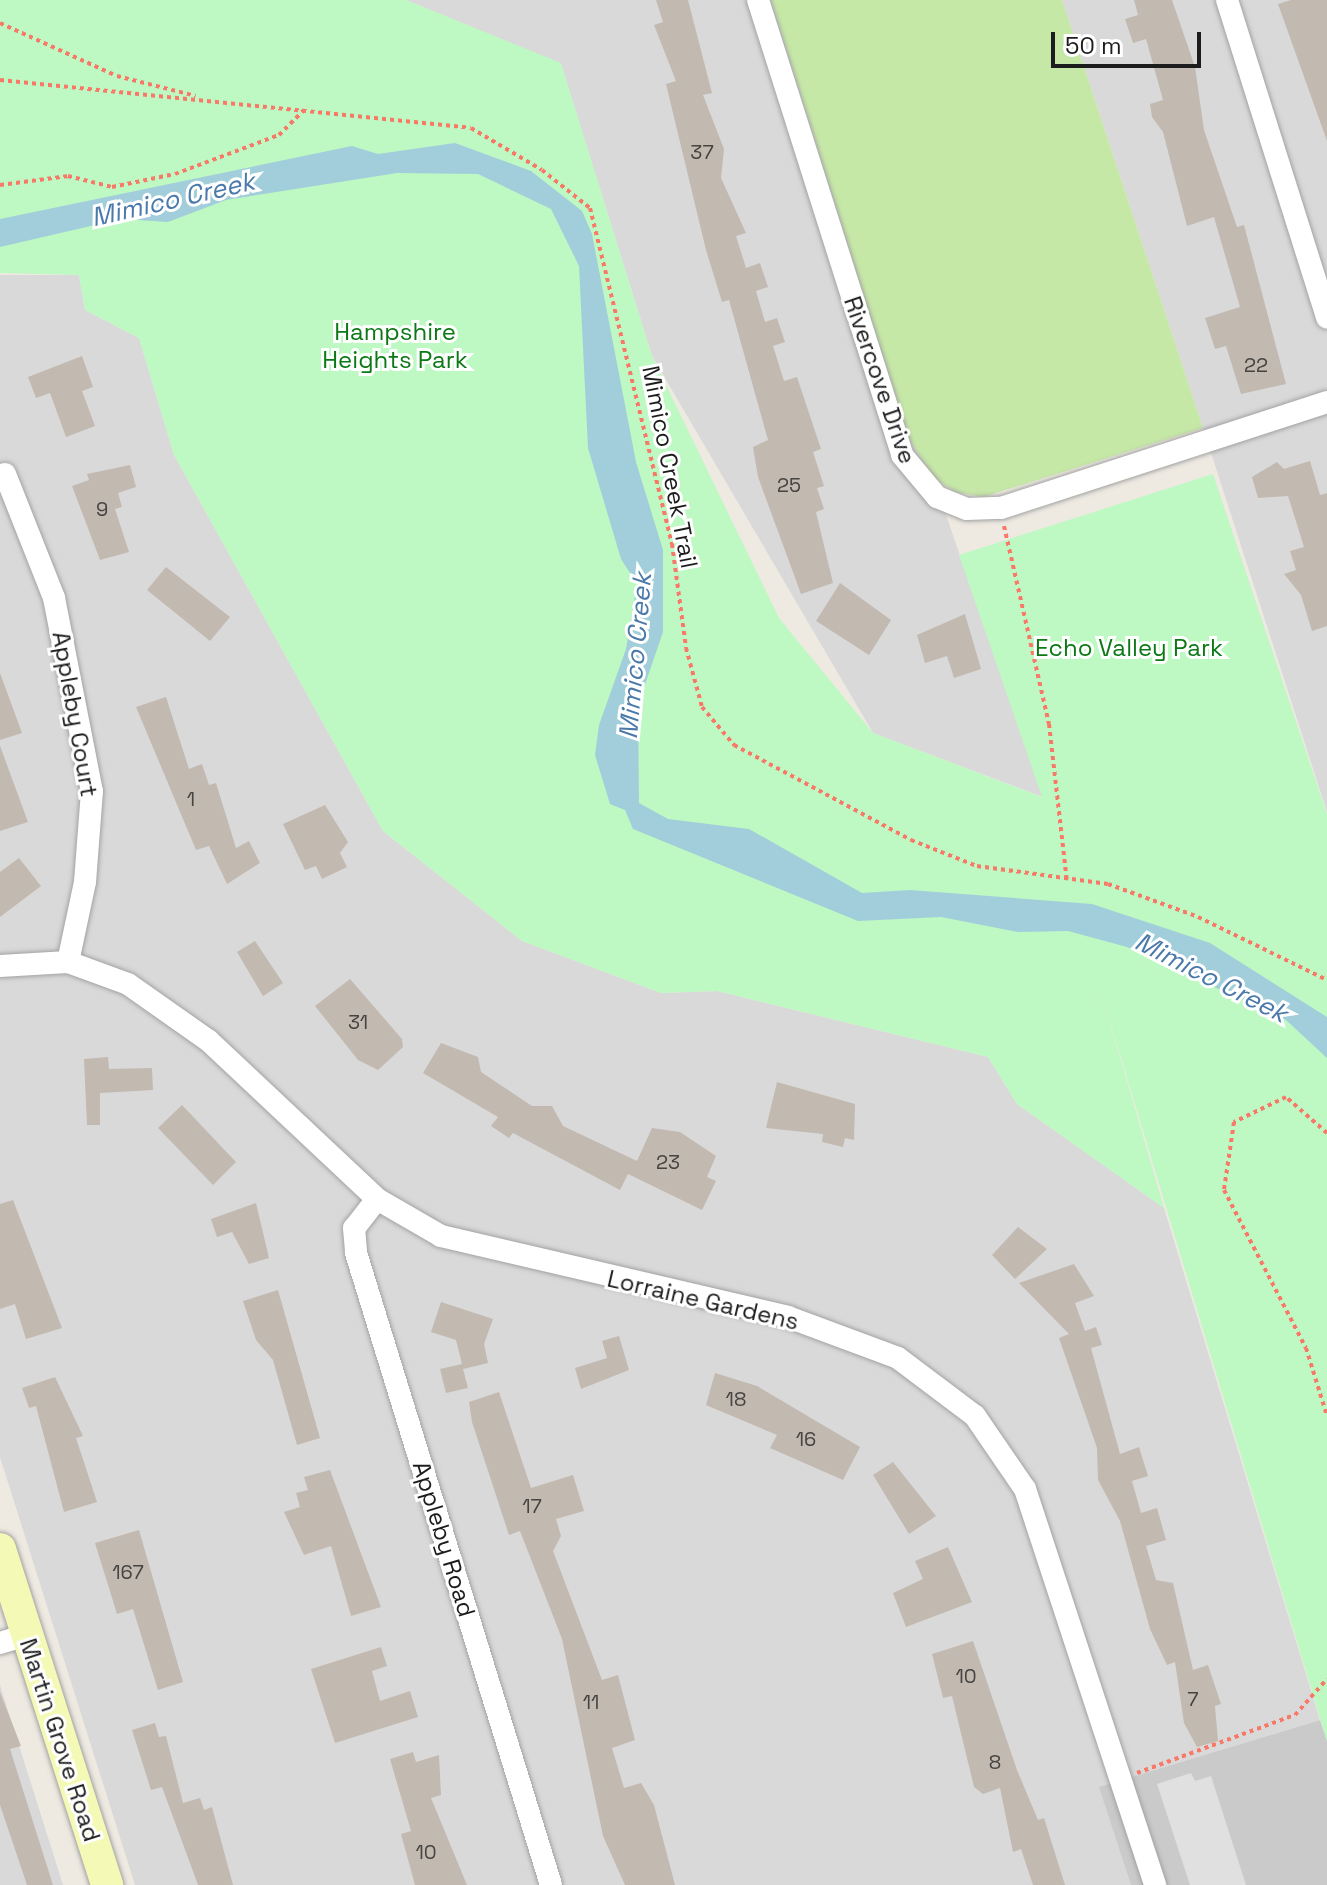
<!DOCTYPE html>
<style>
body{margin:0}
#map{position:relative;width:1327px;height:1885px;overflow:hidden;background:#eeeae2;font-family:"Space Grotesk",sans-serif}
div>[style]{position:absolute}
[style*='--x']{left:calc(var(--x)*1px);top:calc(var(--y)*1px);width:calc(var(--w)*1px);rotate:calc(var(--a)*1deg)}
.residential>*{inset:0;background:#dad9d9}
.religious>*{inset:0;background:#cacaca}
.grass>*{inset:0;background:#c6e8a7}
.park>*{inset:0;background:#bef8c3}
.parking>*{inset:0;background:#e0e0e0}
.water>*{inset:0;background:#a2cedb}
.building>*{inset:0;background:#c2b9b1}
.path>*{height:4px;margin-top:-2px;transform-origin:0;background:repeating-linear-gradient(90deg,#f87968 0 4px,transparent 0 8px)}
.roads{filter:drop-shadow(0 0 2px #a3a3a3) drop-shadow(0 0 2px #a3a3a3)}
.minor>*{height:22px;margin:-11px;padding:0 11px;transform-origin:11px;border-radius:11px;background:#fff}
.secondary>*{height:32px;margin:-16px;padding:0 16px;transform-origin:16px;border-radius:16px;background:#f4f9b5}
span{translate:-50% -50%;white-space:nowrap;text-align:center;line-height:1.15;-webkit-text-stroke:6px #fff;paint-order:stroke}
.number-label{font-size:20px;color:#464341}
.number-label span{-webkit-text-stroke-width:0}
.park-label{font-size:24px;color:#0c7816}
.street-label{font-size:24px;color:#1c1c1c}
.water-label{font-size:26px;color:#4a79aa;font-style:italic}
.scale{position:absolute;left:1051px;top:32px;width:150px;height:36px;box-sizing:border-box;border:4px solid #1c1c1c;border-top:0;padding-left:10px;font-size:24px;line-height:28px;white-space:nowrap;color:#1c1c1c;-webkit-text-stroke:6px #fff;paint-order:stroke}
</style>
<div id="map">
<div class="residential">
<div style="clip-path:polygon(406px 0,771px 0,908px 437px,933px 477px,1043px 797px,873px 733px,652px 356px,561px 64px)"></div>
<div style="clip-path:polygon(1062px 0,1327px 0,1327px 812px,1203px 428px)"></div>
<div style="clip-path:polygon(0 275px,79px 275px,85px 310px,139px 338px,174px 455px,383px 831px,522px 941px,661px 993px,717px 991px,988px 1057px,1017px 1104px,1164px 1208px,1320px 1720px,1100px 1787px,1131px 1885px,135px 1885px,0 1457px)"></div>
<div style="clip-path:polygon(0 1685px,63px 1885px,0 1885px)"></div>
</div>
<div class="religious">
<div style="clip-path:polygon(1320px 1720px,1327px 1741px,1327px 1885px,1131px 1885px,1099px 1787px)"></div>
</div>
<div class="grass">
<div style="clip-path:polygon(771px 0,1062px 0,1203px 428px,983px 497px,955px 492px,933px 477px,908px 437px)"></div>
</div>
<div class="park">
<div style="clip-path:polygon(0 0,406px 0,561px 63px,652px 356px,779px 618px,873px 733px,1042px 797px,959px 555px,1213px 474px,1327px 814px,1327px 1741px,1099px 985px,1164px 1208px,1017px 1104px,988px 1057px,717px 991px,661px 993px,522px 941px,383px 831px,174px 455px,139px 338px,85px 310px,79px 275px,0 273px)"></div>
</div>
<div class="parking">
<div style="clip-path:polygon(1191px 1773px,1195px 1781px,1211px 1776px,1246px 1885px,1190px 1885px,1157px 1784px)"></div>
</div>
<div class="water">
<div style="clip-path:polygon(455px 143px,531px 171px,582px 211px,592px 234px,636px 462px,663px 550px,663px 632px,638px 705px,639px 803px,668px 819px,749px 829px,862px 893px,910px 890px,1092px 904px,1210px 943px,1327px 1017px,1327px 1058px,1286px 1020px,1127px 947px,1068px 931px,1018px 932px,941px 917px,858px 921px,633px 829px,625px 810px,610px 804px,595px 755px,599px 725px,626px 649px,637px 584px,621px 559px,588px 448px,579px 266px,551px 209px,478px 174px,397px 173px,226px 200px,168px 222px,121px 219px,0 247px,0 219px,352px 146px,378px 154px)"></div>
</div>
<div class="building">
<div style="clip-path:polygon(656px 0,688px 0,712px 93px,703px 95px,724px 149px,721px 178px,746px 233px,736px 236px,746px 268px,760px 263px,768px 287px,756px 291px,765px 322px,777px 318px,785px 342px,773px 346px,784px 381px,797px 377px,821px 449px,813px 452px,824px 486px,817px 488px,824px 509px,816px 512px,833px 583px,801px 594px,758px 477px,753px 447px,768px 440px,729px 300px,722px 302px,706px 250px,666px 84px,676px 81px,654px 25px,663px 22px)"></div>
<div style="clip-path:polygon(1134px 0,1172px 0,1195px 67px,1204px 130px,1237px 227px,1244px 225px,1286px 384px,1241px 394px,1226px 346px,1215px 349px,1205px 318px,1240px 307px,1214px 217px,1187px 226px,1163px 132px,1152px 117px,1150px 104px,1163px 100px,1146px 39px,1133px 43px,1125px 19px,1138px 15px)"></div>
<div style="clip-path:polygon(1291px 0,1327px 0,1327px 141px,1278px 4px)"></div>
<div style="clip-path:polygon(82px 356px,93px 387px,82px 391px,95px 426px,66px 437px,50px 393px,36px 398px,28px 377px)"></div>
<div style="clip-path:polygon(1310px 461px,1320px 495px,1327px 493px,1327px 626px,1312px 631px,1301px 595px,1284px 574px,1296px 570px,1290px 551px,1304px 547px,1288px 496px,1258px 498px,1252px 477px,1277px 462px,1284px 469px)"></div>
<div style="clip-path:polygon(130px 465px,136px 487px,118px 493px,122px 507px,115px 509px,129px 552px,100px 560px,72px 486px,89px 480px,87px 474px)"></div>
<div style="clip-path:polygon(166px 567px,230px 617px,210px 641px,147px 590px)"></div>
<div style="clip-path:polygon(840px 583px,891px 620px,869px 655px,816px 621px)"></div>
<div style="clip-path:polygon(965px 614px,981px 669px,954px 678px,947px 656px,925px 663px,917px 635px)"></div>
<div style="clip-path:polygon(0 673px,22px 733px,0 740px)"></div>
<div style="clip-path:polygon(166px 697px,189px 769px,202px 764px,209px 785px,216px 783px,236px 848px,249px 841px,260px 863px,227px 884px,209px 846px,196px 850px,136px 707px)"></div>
<div style="clip-path:polygon(0 746px,28px 822px,0 831px)"></div>
<div style="clip-path:polygon(325px 805px,348px 842px,340px 853px,347px 867px,322px 879px,316px 866px,305px 870px,283px 824px)"></div>
<div style="clip-path:polygon(19px 858px,41px 886px,0 917px,0 872px)"></div>
<div style="clip-path:polygon(255px 941px,283px 983px,263px 996px,237px 952px)"></div>
<div style="clip-path:polygon(350px 979px,402px 1039px,403px 1047px,378px 1070px,358px 1060px,315px 1006px)"></div>
<div style="clip-path:polygon(441px 1043px,478px 1057px,481px 1072px,532px 1106px,552px 1106px,563px 1126px,637px 1161px,652px 1128px,680px 1132px,716px 1156px,707px 1177px,716px 1181px,702px 1210px,628px 1174px,620px 1190px,513px 1133px,509px 1138px,491px 1126px,498px 1117px,423px 1073px)"></div>
<div style="clip-path:polygon(108px 1057px,109px 1069px,152px 1068px,153px 1090px,100px 1093px,100px 1125px,87px 1125px,84px 1059px)"></div>
<div style="clip-path:polygon(777px 1082px,855px 1104px,854px 1140px,845px 1138px,843px 1147px,822px 1142px,823px 1134px,766px 1128px)"></div>
<div style="clip-path:polygon(182px 1105px,236px 1162px,213px 1185px,158px 1128px)"></div>
<div style="clip-path:polygon(13px 1200px,62px 1328px,26px 1339px,15px 1304px,0 1309px,0 1204px)"></div>
<div style="clip-path:polygon(256px 1203px,269px 1258px,249px 1264px,232px 1232px,217px 1237px,211px 1219px)"></div>
<div style="clip-path:polygon(1018px 1227px,1047px 1249px,1015px 1279px,992px 1255px)"></div>
<div style="clip-path:polygon(1074px 1264px,1094px 1296px,1075px 1303px,1085px 1331px,1096px 1327px,1102px 1345px,1091px 1348px,1120px 1454px,1139px 1447px,1148px 1476px,1132px 1481px,1141px 1513px,1157px 1508px,1166px 1540px,1146px 1546px,1156px 1580px,1173px 1583px,1193px 1670px,1208px 1665px,1221px 1704px,1215px 1706px,1218px 1741px,1197px 1747px,1184px 1723px,1175px 1662px,1167px 1665px,1150px 1629px,1120px 1521px,1098px 1480px,1097px 1448px,1059px 1338px,1069px 1334px,1019px 1283px)"></div>
<div style="clip-path:polygon(278px 1290px,320px 1438px,297px 1445px,273px 1360px,256px 1340px,243px 1301px)"></div>
<div style="clip-path:polygon(441px 1302px,493px 1319px,484px 1344px,488px 1363px,463px 1369px,468px 1388px,446px 1393px,440px 1369px,462px 1364px,456px 1340px,431px 1332px)"></div>
<div style="clip-path:polygon(619px 1336px,629px 1370px,581px 1389px,575px 1368px,607px 1358px,602px 1341px)"></div>
<div style="clip-path:polygon(715px 1373px,757px 1386px,860px 1447px,843px 1480px,770px 1448px,777px 1435px,706px 1405px)"></div>
<div style="clip-path:polygon(55px 1377px,83px 1436px,76px 1438px,97px 1502px,64px 1512px,36px 1406px,29px 1408px,22px 1388px)"></div>
<div style="clip-path:polygon(499px 1392px,531px 1488px,573px 1475px,584px 1511px,556px 1519px,561px 1536px,553px 1551px,602px 1680px,618px 1675px,635px 1740px,612px 1748px,624px 1788px,641px 1783px,654px 1805px,675px 1885px,625px 1885px,603px 1836px,562px 1639px,520px 1531px,509px 1535px,472px 1422px,469px 1402px)"></div>
<div style="clip-path:polygon(893px 1462px,936px 1516px,909px 1534px,873px 1475px)"></div>
<div style="clip-path:polygon(330px 1470px,381px 1607px,351px 1616px,331px 1546px,304px 1555px,284px 1512px,300px 1507px,296px 1493px,308px 1490px,304px 1477px)"></div>
<div style="clip-path:polygon(139px 1530px,183px 1682px,158px 1690px,133px 1609px,117px 1614px,95px 1543px)"></div>
<div style="clip-path:polygon(948px 1547px,972px 1602px,906px 1627px,893px 1593px,923px 1579px,915px 1561px)"></div>
<div style="clip-path:polygon(973px 1641px,1017px 1770px,1038px 1820px,1044px 1818px,1065px 1885px,1033px 1885px,1021px 1849px,1013px 1852px,1000px 1788px,983px 1794px,974px 1787px,952px 1696px,943px 1698px,932px 1654px)"></div>
<div style="clip-path:polygon(381px 1647px,387px 1666px,372px 1671px,380px 1701px,410px 1691px,418px 1717px,335px 1743px,311px 1669px)"></div>
<div style="clip-path:polygon(0 1692px,21px 1746px,10px 1749px,53px 1885px,27px 1885px,0 1805px)"></div>
<div style="clip-path:polygon(155px 1723px,159px 1737px,166px 1736px,183px 1803px,200px 1798px,204px 1810px,212px 1807px,233px 1885px,198px 1885px,162px 1787px,151px 1790px,132px 1730px)"></div>
<div style="clip-path:polygon(413px 1752px,416px 1762px,439px 1755px,441px 1795px,431px 1798px,467px 1885px,415px 1885px,401px 1834px,411px 1831px,390px 1759px)"></div>
</div>
<div class="path">
<div style="--x:0;--y:23;--w:128;--a:24.4"></div>
<div style="--x:117;--y:76;--w:81;--a:14.2"></div>
<div style="--x:0;--y:80;--w:473;--a:5.8"></div>
<div style="--x:471;--y:128;--w:82;--a:30.6"></div>
<div style="--x:542;--y:170;--w:61;--a:38.4"></div>
<div style="--x:590;--y:208;--w:346;--a:76.3"></div>
<div style="--x:672;--y:544;--w:105;--a:82.3"></div>
<div style="--x:686;--y:648;--w:61;--a:74.8"></div>
<div style="--x:702;--y:707;--w:50;--a:49.9"></div>
<div style="--x:734;--y:745;--w:201;--a:28.2"></div>
<div style="--x:911;--y:840;--w:71;--a:21.5"></div>
<div style="--x:977;--y:866;--w:132;--a:7.8"></div>
<div style="--x:1108;--y:884;--w:96;--a:20.1"></div>
<div style="--x:1198;--y:917;--w:144;--a:26"></div>
<div style="--x:0;--y:185;--w:69;--a:-7.5"></div>
<div style="--x:68;--y:176;--w:45;--a:14"></div>
<div style="--x:112;--y:187;--w:64;--a:-11.7"></div>
<div style="--x:175;--y:174;--w:111;--a:-20.6"></div>
<div style="--x:279;--y:135;--w:40;--a:-45"></div>
<div style="--x:1004;--y:526;--w:203;--a:77.2"></div>
<div style="--x:1049;--y:724;--w:158;--a:83.5"></div>
<div style="--x:1327;--y:1133;--w:55;--a:-138.7"></div>
<div style="--x:1286;--y:1097;--w:58;--a:154.3"></div>
<div style="--x:1234;--y:1122;--w:69;--a:98.4"></div>
<div style="--x:1224;--y:1190;--w:178;--a:62.6"></div>
<div style="--x:1306;--y:1348;--w:71;--a:72.8"></div>
<div style="--x:1137;--y:1773;--w:168;--a:-20.2"></div>
<div style="--x:1295;--y:1715;--w:48;--a:-48.4"></div>
</div>
<div class="roads">
<div class="minor">
<div style="--x:758;--y:0;--w:477;--a:72.4"></div>
<div style="--x:902;--y:455;--w:55;--a:50.2"></div>
<div style="--x:937;--y:497;--w:32;--a:22"></div>
<div style="--x:967;--y:509;--w:34;--a:-2"></div>
<div style="--x:1001;--y:508;--w:343;--a:-18"></div>
<div style="--x:1227;--y:0;--w:333;--a:72.5"></div>
<div style="--x:5;--y:474;--w:133;--a:68.4"></div>
<div style="--x:54;--y:598;--w:197;--a:78.9"></div>
<div style="--x:92;--y:791;--w:91;--a:94.4"></div>
<div style="--x:85;--y:882;--w:82;--a:102"></div>
<div style="--x:0;--y:966;--w:68;--a:-3.4"></div>
<div style="--x:68;--y:962;--w:64;--a:20.1"></div>
<div style="--x:128;--y:984;--w:99;--a:35.1"></div>
<div style="--x:209;--y:1041;--w:231;--a:43.2"></div>
<div style="--x:377;--y:1199;--w:74;--a:30"></div>
<div style="--x:441;--y:1236;--w:356;--a:13.1"></div>
<div style="--x:788;--y:1317;--w:117;--a:20.4"></div>
<div style="--x:898;--y:1358;--w:96;--a:37"></div>
<div style="--x:975;--y:1416;--w:88;--a:55.6"></div>
<div style="--x:1025;--y:1489;--w:417;--a:71.8"></div>
<div style="--x:377;--y:1199;--w:37;--a:128"></div>
<div style="--x:354;--y:1228;--w:25;--a:85"></div>
<div style="--x:356;--y:1253;--w:661;--a:72.85"></div>
<div style="--x:0;--y:1643;--w:27;--a:-17"></div>
</div>
<div class="secondary">
<div style="--x:0;--y:1549;--w:353;--a:72.3"></div>
</div>
</div>
<div class="number-label">
<span style="left:702px;top:152px">37</span>
<span style="left:1256px;top:365px">22</span>
<span style="left:789px;top:485px">25</span>
<span style="left:102px;top:509px">9</span>
<span style="left:191px;top:799px">1</span>
<span style="left:358px;top:1022px">31</span>
<span style="left:668px;top:1162px">23</span>
<span style="left:736px;top:1399px">18</span>
<span style="left:806px;top:1439px">16</span>
<span style="left:532px;top:1506px">17</span>
<span style="left:128px;top:1572px">167</span>
<span style="left:966px;top:1676px">10</span>
<span style="left:1193px;top:1699px">7</span>
<span style="left:591px;top:1702px">11</span>
<span style="left:995px;top:1762px">8</span>
<span style="left:426px;top:1852px">10</span>
</div>
<div class="park-label">
<span style="left:395px;top:346px">Hampshire<br>Heights Park</span>
<span style="left:1129px;top:648px">Echo Valley Park</span>
</div>
<div class="street-label">
<span style="left:880px;top:380px;rotate:71deg">Rivercove Drive</span>
<span style="left:670px;top:467px;rotate:79deg">Mimico Creek Trail</span>
<span style="left:75px;top:714px;rotate:80deg">Appleby Court</span>
<span style="left:703px;top:1300px;rotate:13deg">Lorraine Gardens</span>
<span style="left:444px;top:1539px;rotate:73deg">Appleby Road</span>
<span style="left:60px;top:1740px;rotate:72deg">Martin Grove Road</span>
</div>
<div class="water-label">
<span style="left:173px;top:200px;rotate:-13deg">Mimico Creek</span>
<span style="left:636px;top:656px;rotate:-85deg">Mimico Creek</span>
<span style="left:1211px;top:978px;rotate:27deg">Mimico Creek</span>
</div>
<div class="scale">50 m</div>
</div>
